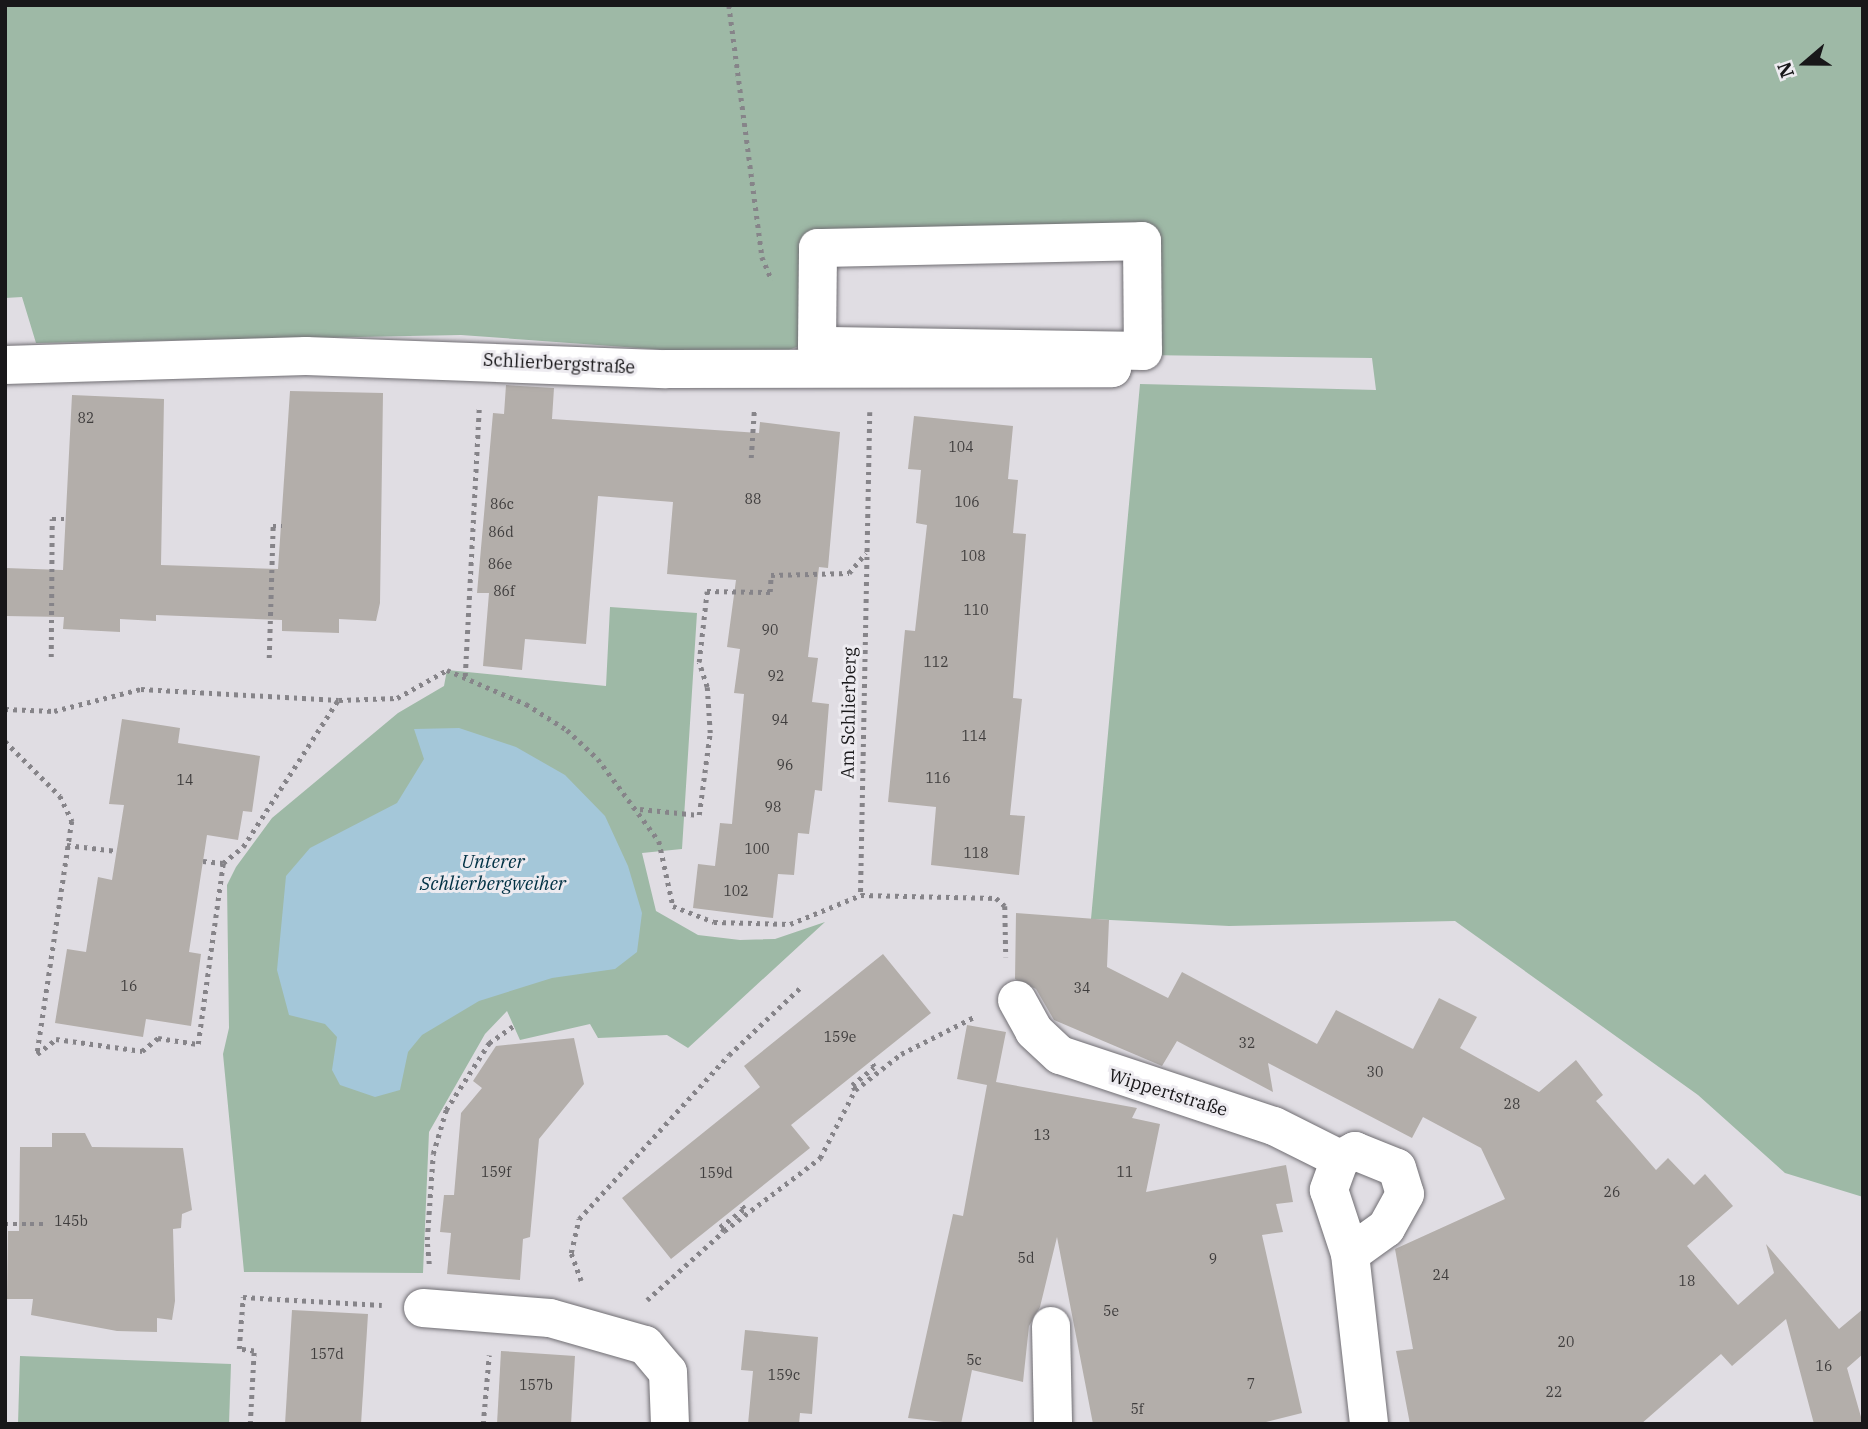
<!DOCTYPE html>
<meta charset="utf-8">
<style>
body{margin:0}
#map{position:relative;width:1868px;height:1429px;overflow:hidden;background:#e0dde3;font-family:"IBM Plex Serif",serif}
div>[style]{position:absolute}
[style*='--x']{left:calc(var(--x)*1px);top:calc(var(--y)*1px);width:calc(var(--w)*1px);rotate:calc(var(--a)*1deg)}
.green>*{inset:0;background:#9eb9a6}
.water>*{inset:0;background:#a4c7d9}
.building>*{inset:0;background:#b3aeaa}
.path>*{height:4.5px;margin-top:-2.25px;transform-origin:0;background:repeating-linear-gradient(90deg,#868489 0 3.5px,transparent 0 8.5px)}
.roads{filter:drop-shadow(0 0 2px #706e73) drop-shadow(0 0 2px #706e73)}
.minor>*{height:38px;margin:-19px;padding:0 19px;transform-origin:19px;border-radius:19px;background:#fff}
span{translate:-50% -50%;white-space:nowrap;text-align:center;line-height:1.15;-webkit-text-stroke:6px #edebf0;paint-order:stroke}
.number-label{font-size:14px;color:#3f3d3d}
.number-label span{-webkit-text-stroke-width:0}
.street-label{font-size:18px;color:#181719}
.water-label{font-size:19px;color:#003144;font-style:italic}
.frame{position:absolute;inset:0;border:7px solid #181719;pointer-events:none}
.north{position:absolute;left:1770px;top:28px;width:70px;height:70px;-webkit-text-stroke:5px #edebf0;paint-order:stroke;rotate:250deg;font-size:19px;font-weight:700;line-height:28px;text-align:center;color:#181719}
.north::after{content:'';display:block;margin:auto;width:24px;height:32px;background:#181719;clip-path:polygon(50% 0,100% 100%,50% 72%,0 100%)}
</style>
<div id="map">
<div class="green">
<div style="clip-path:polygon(5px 5px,1863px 5px,1863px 1197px,1785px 1173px,1698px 1095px,1455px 921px,1229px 926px,1091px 919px,1140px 384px,1376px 390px,1372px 358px,1143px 355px,1142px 241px,818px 248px,807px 343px,786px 351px,666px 350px,461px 335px,36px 343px,22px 297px,5px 298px)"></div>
<div style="clip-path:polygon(610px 607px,697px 613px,682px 849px,642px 853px,656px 911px,698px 935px,740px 940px,775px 939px,825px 922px,688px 1048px,667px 1035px,598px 1038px,590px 1024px,520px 1040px,507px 1011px,485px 1034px,429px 1132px,423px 1273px,244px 1272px,223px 1054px,229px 1028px,227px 885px,236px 867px,272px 818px,398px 713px,444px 686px,447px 670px,606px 686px)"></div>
<div style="clip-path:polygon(20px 1356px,231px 1364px,229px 1424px,18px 1424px)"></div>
</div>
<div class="water">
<div style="clip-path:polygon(459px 728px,516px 747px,565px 775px,605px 816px,628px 866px,642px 913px,637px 952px,615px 969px,552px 978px,479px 1001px,422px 1035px,408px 1052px,400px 1090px,375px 1097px,340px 1085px,332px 1070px,337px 1037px,325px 1024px,289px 1015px,277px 970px,286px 876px,310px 848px,397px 803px,424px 759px,414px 729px)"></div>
</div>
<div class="building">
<div style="clip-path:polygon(506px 385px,554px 388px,552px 419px,759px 433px,760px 422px,840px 432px,828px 568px,819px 567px,808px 657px,818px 658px,812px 702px,829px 704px,822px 791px,815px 790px,809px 834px,798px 833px,794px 875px,778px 874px,773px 918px,693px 908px,698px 864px,715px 866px,720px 823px,732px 824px,744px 694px,734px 693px,740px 649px,727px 647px,736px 580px,667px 574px,673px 502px,598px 496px,586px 644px,525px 639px,522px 670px,483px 666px,489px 593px,477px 593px,493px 413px,504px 414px)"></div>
<div style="clip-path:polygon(290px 391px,383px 393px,380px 603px,376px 621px,339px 619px,339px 633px,282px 631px,282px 620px,156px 615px,156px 621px,120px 619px,120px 632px,63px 629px,64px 617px,5px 616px,5px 568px,63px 570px,72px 395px,164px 399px,161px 565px,278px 569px)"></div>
<div style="clip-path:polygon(914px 416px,1013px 426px,1008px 479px,1018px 480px,1013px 533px,1026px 534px,1013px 698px,1022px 699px,1010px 815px,1025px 816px,1019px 875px,931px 865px,936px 807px,888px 802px,905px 630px,915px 631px,927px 525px,916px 523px,921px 470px,908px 469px)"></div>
<div style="clip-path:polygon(122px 719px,180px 728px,178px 743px,260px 756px,252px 812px,243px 811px,238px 840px,207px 835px,189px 952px,201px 954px,191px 1026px,146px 1019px,143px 1037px,55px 1023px,67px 949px,86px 952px,98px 877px,112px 880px,124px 805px,109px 804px)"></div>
<div style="clip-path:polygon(1016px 913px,1109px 920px,1107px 967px,1168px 998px,1182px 972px,1317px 1044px,1336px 1010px,1413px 1049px,1439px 998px,1477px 1017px,1460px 1048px,1539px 1092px,1576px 1060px,1603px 1095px,1596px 1101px,1656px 1170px,1668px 1158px,1694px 1185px,1705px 1174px,1733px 1206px,1687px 1246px,1738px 1305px,1774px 1273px,1766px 1244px,1839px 1329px,1863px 1309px,1863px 1354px,1847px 1368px,1863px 1424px,1814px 1424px,1786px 1319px,1732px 1366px,1721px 1354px,1641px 1424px,1410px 1424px,1396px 1351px,1413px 1349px,1395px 1249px,1505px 1199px,1481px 1148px,1423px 1117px,1412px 1138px,1268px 1063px,1273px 1092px,1177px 1041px,1162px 1066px,1054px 1020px,1036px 989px,1015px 979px)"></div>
<div style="clip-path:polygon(883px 954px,931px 1013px,791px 1125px,810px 1148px,671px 1259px,622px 1198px,760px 1087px,744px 1066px)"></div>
<div style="clip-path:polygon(967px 1025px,1006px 1032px,996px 1082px,1137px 1108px,1132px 1118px,1160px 1124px,1146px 1192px,1286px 1165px,1293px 1202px,1276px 1204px,1283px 1232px,1262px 1235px,1302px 1413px,1258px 1424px,1093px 1424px,1057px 1237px,1040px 1307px,1029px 1326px,1023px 1382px,972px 1370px,961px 1424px,908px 1418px,953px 1214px,963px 1216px,987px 1085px,957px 1079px)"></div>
<div style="clip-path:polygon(574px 1038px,584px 1084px,539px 1139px,530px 1237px,523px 1239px,520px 1280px,447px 1274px,451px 1233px,440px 1232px,444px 1195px,454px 1195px,461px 1113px,482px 1088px,473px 1081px,496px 1046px)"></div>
<div style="clip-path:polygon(52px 1133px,85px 1133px,92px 1147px,183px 1148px,192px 1210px,182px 1214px,181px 1228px,173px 1229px,175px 1301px,172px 1320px,157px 1318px,157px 1332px,117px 1331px,31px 1315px,33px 1299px,7px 1299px,8px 1231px,19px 1231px,20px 1147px,52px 1147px)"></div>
<div style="clip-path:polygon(292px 1310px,368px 1314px,361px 1424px,285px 1424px)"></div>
<div style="clip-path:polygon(745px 1330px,818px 1337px,812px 1414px,800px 1413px,799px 1424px,748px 1424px,753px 1371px,741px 1370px)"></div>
<div style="clip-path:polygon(501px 1351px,575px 1356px,571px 1424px,497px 1424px)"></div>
</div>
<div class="path">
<div style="--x:729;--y:5;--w:254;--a:82.5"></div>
<div style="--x:762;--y:257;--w:25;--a:67"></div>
<div style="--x:870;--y:412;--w:483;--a:91.1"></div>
<div style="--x:861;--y:895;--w:135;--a:1.3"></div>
<div style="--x:996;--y:898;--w:12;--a:42"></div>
<div style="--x:1005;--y:906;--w:51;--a:88.9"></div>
<div style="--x:751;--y:458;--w:47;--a:-86.3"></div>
<div style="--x:51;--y:657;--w:138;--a:-89.6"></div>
<div style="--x:52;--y:519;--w:12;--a:0"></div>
<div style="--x:269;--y:658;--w:132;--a:-88.3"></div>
<div style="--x:273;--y:526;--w:9;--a:0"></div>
<div style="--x:465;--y:676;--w:271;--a:-87"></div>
<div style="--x:5;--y:709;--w:49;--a:2.3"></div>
<div style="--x:54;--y:711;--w:90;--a:-14.2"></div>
<div style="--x:141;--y:689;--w:198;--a:3.2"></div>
<div style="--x:339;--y:700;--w:58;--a:-2"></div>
<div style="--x:397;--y:698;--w:57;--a:-29.2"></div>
<div style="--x:447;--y:670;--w:86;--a:23.3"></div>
<div style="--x:526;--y:704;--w:49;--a:32.4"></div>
<div style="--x:567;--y:730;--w:42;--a:43.1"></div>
<div style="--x:598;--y:759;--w:102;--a:53.4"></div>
<div style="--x:659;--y:841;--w:66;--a:77.8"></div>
<div style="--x:673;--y:906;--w:44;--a:21.3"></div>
<div style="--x:714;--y:922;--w:76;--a:1.5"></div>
<div style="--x:790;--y:924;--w:77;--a:-22.2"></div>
<div style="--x:5;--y:741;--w:78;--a:45"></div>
<div style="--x:60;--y:796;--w:28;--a:64"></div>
<div style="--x:72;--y:821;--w:236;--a:98.5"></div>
<div style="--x:37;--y:1054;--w:24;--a:-38"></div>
<div style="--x:56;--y:1039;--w:87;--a:7.9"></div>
<div style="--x:142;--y:1051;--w:21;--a:-39"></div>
<div style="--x:158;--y:1038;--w:40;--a:8.5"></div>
<div style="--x:198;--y:1044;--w:183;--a:-82.1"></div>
<div style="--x:223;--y:863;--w:26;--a:-39"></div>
<div style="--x:243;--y:847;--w:175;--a:-57.1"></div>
<div style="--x:640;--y:809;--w:59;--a:5.8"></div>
<div style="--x:699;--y:815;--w:83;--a:-82.4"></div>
<div style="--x:710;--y:733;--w:46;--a:-93.7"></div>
<div style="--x:707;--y:687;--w:26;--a:-108"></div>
<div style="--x:699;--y:662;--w:71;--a:-83.6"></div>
<div style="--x:707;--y:591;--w:63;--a:0.9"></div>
<div style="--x:770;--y:592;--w:17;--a:-87"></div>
<div style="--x:771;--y:575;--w:78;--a:-1.5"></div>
<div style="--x:849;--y:573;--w:26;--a:-50"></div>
<div style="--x:67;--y:845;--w:50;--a:6.8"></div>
<div style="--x:203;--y:861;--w:20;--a:6"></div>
<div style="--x:855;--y:1090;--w:6;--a:-121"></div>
<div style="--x:852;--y:1085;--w:28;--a:-39"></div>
<div style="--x:874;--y:1067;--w:7;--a:-117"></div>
<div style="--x:5;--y:1224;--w:40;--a:0"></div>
<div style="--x:724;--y:1231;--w:6;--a:-135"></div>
<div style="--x:720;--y:1227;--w:30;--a:-37"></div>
<div style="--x:744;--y:1209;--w:6;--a:-121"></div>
<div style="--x:429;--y:1264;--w:24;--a:-95"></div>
<div style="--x:427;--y:1240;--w:86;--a:-86"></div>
<div style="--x:433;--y:1154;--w:46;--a:-73.5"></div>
<div style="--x:446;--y:1110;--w:80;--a:-57.3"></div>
<div style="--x:489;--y:1043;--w:29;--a:-35"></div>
<div style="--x:581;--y:1281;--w:30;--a:-110"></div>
<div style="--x:571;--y:1253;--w:35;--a:-77"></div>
<div style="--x:579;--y:1219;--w:222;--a:-47.6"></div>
<div style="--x:729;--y:1055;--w:100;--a:-43.4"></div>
<div style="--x:647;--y:1300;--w:103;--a:-41.9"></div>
<div style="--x:724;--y:1231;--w:121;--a:-37.2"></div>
<div style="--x:820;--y:1158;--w:76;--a:-62.8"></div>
<div style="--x:855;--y:1090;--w:58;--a:-38"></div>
<div style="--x:901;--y:1054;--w:84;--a:-26.9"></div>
<div style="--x:250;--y:1424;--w:73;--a:-86.9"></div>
<div style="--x:254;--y:1351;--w:15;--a:-172"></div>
<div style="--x:239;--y:1349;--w:52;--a:-85.6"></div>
<div style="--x:243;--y:1297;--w:139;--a:3.3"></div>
<div style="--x:483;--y:1424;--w:69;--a:-85"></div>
</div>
<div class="roads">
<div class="minor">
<div style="--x:1142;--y:241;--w:110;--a:89.5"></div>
<div style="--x:1143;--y:351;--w:326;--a:-179.1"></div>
<div style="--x:817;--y:346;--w:98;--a:-89.4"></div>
<div style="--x:818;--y:248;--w:324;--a:-1.2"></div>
<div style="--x:5;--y:365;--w:301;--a:-1.7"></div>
<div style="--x:306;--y:356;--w:360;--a:2.1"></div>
<div style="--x:666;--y:369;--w:446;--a:-0.1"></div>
<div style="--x:1112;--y:368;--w:16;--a:-94"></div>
<div style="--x:1017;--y:1000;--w:35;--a:61"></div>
<div style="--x:1034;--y:1031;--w:35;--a:43"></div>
<div style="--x:1060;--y:1055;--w:225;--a:18.4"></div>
<div style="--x:1274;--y:1126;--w:74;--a:26.6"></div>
<div style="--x:1340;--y:1159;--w:33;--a:110"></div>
<div style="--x:1329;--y:1190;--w:67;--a:71.8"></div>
<div style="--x:1350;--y:1254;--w:171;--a:83.6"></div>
<div style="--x:1340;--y:1159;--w:17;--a:-28"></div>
<div style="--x:1355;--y:1151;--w:45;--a:22"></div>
<div style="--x:1397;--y:1168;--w:27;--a:73"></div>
<div style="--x:1405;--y:1194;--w:39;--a:119"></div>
<div style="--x:1386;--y:1228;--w:44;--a:144.2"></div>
<div style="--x:423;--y:1308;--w:127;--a:4.5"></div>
<div style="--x:550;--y:1318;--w:99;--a:15.9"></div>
<div style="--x:645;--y:1345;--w:35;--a:50"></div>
<div style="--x:668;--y:1372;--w:52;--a:87.8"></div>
<div style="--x:1051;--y:1326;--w:98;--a:88.8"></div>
</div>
</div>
<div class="number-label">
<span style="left:86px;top:418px">82</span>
<span style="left:961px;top:447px">104</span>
<span style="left:753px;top:499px">88</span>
<span style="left:967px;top:502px">106</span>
<span style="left:502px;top:504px">86c</span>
<span style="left:501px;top:532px">86d</span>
<span style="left:973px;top:556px">108</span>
<span style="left:500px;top:564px">86e</span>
<span style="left:504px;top:591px">86f</span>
<span style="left:976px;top:610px">110</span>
<span style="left:770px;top:630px">90</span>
<span style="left:936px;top:662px">112</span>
<span style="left:776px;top:676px">92</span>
<span style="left:780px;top:720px">94</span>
<span style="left:974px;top:736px">114</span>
<span style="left:785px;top:765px">96</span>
<span style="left:938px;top:778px">116</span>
<span style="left:185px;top:780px">14</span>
<span style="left:773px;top:807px">98</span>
<span style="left:757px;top:849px">100</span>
<span style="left:976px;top:853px">118</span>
<span style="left:736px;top:891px">102</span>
<span style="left:129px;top:986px">16</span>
<span style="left:1082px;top:988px">34</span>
<span style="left:840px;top:1037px">159e</span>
<span style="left:1247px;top:1043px">32</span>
<span style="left:1375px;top:1072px">30</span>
<span style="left:1512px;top:1104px">28</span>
<span style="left:1042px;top:1135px">13</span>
<span style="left:496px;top:1172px">159f</span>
<span style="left:1125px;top:1172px">11</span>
<span style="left:716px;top:1173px">159d</span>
<span style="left:1612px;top:1192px">26</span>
<span style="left:71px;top:1221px">145b</span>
<span style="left:1026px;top:1258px">5d</span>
<span style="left:1213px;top:1259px">9</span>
<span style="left:1441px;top:1275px">24</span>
<span style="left:1687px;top:1281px">18</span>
<span style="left:1111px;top:1311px">5e</span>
<span style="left:1566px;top:1342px">20</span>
<span style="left:327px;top:1354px">157d</span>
<span style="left:974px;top:1360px">5c</span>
<span style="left:1824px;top:1366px">16</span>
<span style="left:784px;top:1375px">159c</span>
<span style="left:1251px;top:1384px">7</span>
<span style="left:536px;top:1385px">157b</span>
<span style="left:1554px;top:1392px">22</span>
<span style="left:1137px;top:1409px">5f</span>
</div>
<div class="street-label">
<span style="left:559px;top:364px;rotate:3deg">Schlierbergstraße</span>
<span style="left:849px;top:713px;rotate:-89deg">Am Schlierberg</span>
<span style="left:1168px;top:1093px;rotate:17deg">Wippertstraße</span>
</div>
<div class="water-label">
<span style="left:493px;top:873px">Unterer<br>Schlierbergweiher</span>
</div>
<div class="frame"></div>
<div class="north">N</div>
</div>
